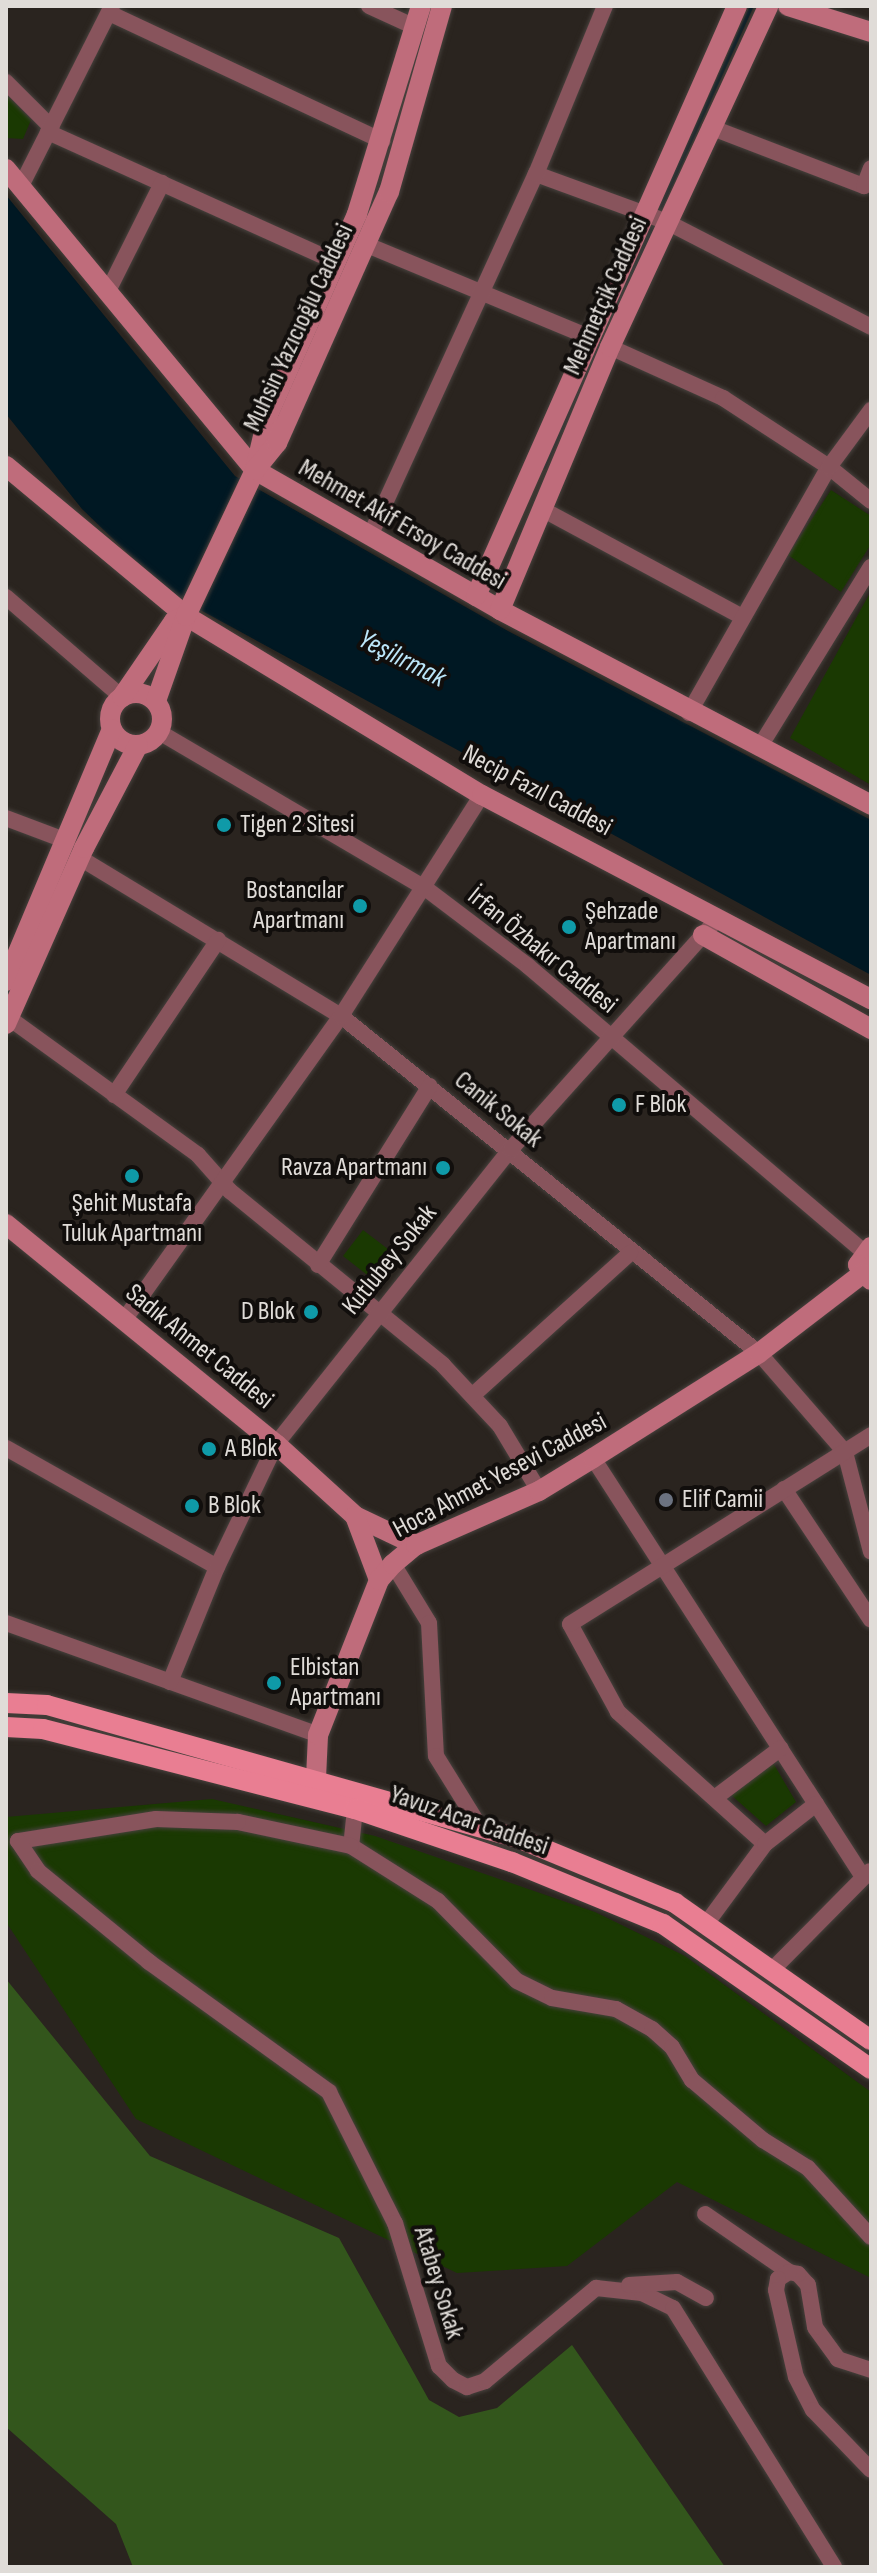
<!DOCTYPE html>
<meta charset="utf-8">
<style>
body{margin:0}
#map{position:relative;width:877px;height:2573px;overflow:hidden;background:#2a241f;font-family:"Sofia Sans Condensed",sans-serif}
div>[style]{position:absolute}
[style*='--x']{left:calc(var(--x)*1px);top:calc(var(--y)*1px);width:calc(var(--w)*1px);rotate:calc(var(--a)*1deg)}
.green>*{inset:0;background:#1a3902}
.forest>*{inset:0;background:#33561c}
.water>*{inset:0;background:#001823}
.stream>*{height:4px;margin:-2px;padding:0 2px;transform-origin:2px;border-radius:2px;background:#001823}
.roads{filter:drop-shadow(0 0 2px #47413d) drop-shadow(0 0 2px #47413d)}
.street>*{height:16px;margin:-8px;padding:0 8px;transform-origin:8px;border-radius:8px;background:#88545c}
.secondary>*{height:20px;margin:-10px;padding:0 10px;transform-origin:10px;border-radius:10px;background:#bf6c7b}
.secondary>.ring{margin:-10px;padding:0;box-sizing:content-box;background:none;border:20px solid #bf6c7b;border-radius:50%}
.primary>*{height:20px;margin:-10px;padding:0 10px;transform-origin:10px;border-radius:10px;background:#e97e92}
.dots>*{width:22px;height:22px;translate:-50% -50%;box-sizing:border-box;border:4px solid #110e0c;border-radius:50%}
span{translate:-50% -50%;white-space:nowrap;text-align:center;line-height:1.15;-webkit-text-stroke:8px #110e0c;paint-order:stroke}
.street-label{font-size:26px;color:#e0dcd8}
.poi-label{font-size:26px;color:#e0dcd8}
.left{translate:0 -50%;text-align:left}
.right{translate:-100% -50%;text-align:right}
.water-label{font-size:28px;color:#bce6f9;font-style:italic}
.frame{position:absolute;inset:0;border:8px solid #e0dcd8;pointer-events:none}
</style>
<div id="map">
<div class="green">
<div style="clip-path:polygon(6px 94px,31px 120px,23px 139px,6px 138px)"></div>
<div style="clip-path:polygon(831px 490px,871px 516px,871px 544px,841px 592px,788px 555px)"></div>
<div style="clip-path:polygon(871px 591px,871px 785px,790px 738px)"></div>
<div style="clip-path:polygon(363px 1230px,401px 1259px,380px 1285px,343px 1256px)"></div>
<div style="clip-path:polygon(772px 1761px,796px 1802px,766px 1826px,730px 1794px)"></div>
<div style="clip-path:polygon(212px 1799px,375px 1836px,595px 1912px,685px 1956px,871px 2092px,871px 2278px,677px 2182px,567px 2266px,457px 2273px,136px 2119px,6px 1922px,6px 1817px)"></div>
</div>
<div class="forest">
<div style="clip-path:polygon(6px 1979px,150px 2156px,339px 2238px,429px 2400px,459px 2417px,497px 2408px,572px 2345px,725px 2567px,133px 2567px,116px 2524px,6px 2427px)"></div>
</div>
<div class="water">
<div style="clip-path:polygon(6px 195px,235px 476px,508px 631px,871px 820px,871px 975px,169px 593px,82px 509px,6px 414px)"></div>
</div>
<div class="stream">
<div style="--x:657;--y:215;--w:230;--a:-65.6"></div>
<div style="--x:544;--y:467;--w:268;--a:-65.7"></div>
</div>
<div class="roads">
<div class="street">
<div style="--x:369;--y:6;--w:51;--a:24.5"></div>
<div style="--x:109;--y:13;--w:302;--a:25.1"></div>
<div style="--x:6;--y:82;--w:64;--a:45"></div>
<div style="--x:710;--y:127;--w:165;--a:21"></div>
<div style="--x:864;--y:186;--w:19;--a:-69"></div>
<div style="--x:48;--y:132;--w:316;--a:24.3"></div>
<div style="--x:536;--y:174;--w:140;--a:20.1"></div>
<div style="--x:667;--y:222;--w:229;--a:27.2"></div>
<div style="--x:21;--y:186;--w:202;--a:-63.2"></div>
<div style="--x:367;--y:245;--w:243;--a:22.5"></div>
<div style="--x:108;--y:291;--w:121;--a:-63.4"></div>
<div style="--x:610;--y:347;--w:124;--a:24.3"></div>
<div style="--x:723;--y:398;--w:126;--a:33.1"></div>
<div style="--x:829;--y:467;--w:54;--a:39"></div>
<div style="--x:542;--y:509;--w:226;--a:28.3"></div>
<div style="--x:370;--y:536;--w:398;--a:-65.4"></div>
<div style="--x:536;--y:174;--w:182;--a:-67.7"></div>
<div style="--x:6;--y:597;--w:153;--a:40.8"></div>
<div style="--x:689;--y:713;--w:283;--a:-60.4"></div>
<div style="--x:829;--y:467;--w:71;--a:-53.6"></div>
<div style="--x:159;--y:732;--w:308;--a:30.4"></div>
<div style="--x:425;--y:888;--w:129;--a:37.1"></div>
<div style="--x:528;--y:966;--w:440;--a:40.4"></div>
<div style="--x:759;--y:748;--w:213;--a:-58.3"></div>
<div style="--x:6;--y:818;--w:65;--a:20.7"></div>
<div style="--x:80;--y:858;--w:305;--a:31.2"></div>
<div style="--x:341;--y:1016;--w:537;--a:38.88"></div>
<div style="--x:759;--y:1353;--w:131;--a:49"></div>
<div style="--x:845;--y:1452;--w:103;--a:75.4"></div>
<div style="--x:9;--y:1018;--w:233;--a:35.9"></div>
<div style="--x:198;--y:1155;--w:48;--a:48.4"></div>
<div style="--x:230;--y:1191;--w:275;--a:39.2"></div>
<div style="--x:443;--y:1365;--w:83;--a:46.9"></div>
<div style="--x:500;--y:1426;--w:76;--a:59"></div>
<div style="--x:114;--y:1095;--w:187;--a:-56.1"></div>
<div style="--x:318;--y:1265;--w:211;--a:-58"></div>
<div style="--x:124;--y:1320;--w:374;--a:-54.5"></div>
<div style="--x:341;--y:1016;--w:262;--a:-57.5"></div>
<div style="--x:473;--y:1395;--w:212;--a:-42.1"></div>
<div style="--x:6;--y:1448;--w:242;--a:29.4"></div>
<div style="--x:593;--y:1458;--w:498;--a:57.2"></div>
<div style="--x:784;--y:1489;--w:157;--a:56.4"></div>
<div style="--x:393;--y:1564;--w:69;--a:58.6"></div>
<div style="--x:429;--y:1623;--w:133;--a:87"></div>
<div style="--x:436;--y:1756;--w:84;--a:58.2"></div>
<div style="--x:6;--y:1623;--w:331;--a:19.7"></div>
<div style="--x:170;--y:1682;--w:124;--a:-67.8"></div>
<div style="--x:217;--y:1567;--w:136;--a:-64.4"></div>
<div style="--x:276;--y:1444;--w:377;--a:-51.5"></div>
<div style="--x:511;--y:1149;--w:300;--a:-48.1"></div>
<div style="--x:716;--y:1797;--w:81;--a:-37"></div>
<div style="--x:355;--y:1809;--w:37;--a:96"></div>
<div style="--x:351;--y:1846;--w:103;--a:32.3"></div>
<div style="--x:438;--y:1901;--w:112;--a:45.4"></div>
<div style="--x:517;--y:1981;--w:39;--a:26"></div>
<div style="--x:552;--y:1998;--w:65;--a:9.8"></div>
<div style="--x:616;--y:2009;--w:41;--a:29.1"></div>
<div style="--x:652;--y:2029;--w:27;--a:42"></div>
<div style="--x:672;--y:2047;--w:39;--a:59"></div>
<div style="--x:692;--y:2080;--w:93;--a:40.2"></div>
<div style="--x:763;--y:2140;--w:53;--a:31.9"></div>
<div style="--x:808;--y:2168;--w:93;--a:47.6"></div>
<div style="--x:765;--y:1844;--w:198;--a:-138.1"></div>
<div style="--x:618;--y:1712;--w:100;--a:-118.6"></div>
<div style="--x:570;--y:1624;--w:355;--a:-32.1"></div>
<div style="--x:351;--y:1846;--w:116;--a:-168"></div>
<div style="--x:238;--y:1822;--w:82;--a:-177.9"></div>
<div style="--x:156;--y:1819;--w:140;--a:170.9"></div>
<div style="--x:18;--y:1841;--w:36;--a:56"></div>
<div style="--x:38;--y:1871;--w:144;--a:39.3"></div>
<div style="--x:149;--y:1962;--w:222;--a:35.8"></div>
<div style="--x:329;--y:2092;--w:147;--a:63.3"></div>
<div style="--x:395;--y:2223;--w:150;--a:72.9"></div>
<div style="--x:439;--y:2366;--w:20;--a:45"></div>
<div style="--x:453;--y:2380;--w:16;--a:27"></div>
<div style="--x:467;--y:2387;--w:19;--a:-18"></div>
<div style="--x:485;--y:2381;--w:145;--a:-40"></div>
<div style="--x:596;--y:2288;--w:46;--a:6.2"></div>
<div style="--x:642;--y:2293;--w:34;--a:26"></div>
<div style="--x:673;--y:2308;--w:305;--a:58.1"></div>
<div style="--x:706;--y:1924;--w:99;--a:-53.6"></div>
<div style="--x:765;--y:1844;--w:65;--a:-38.1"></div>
<div style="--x:772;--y:1970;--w:139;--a:-45.3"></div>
<div style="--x:705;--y:2214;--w:102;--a:34.6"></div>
<div style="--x:629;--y:2285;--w:48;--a:-3.6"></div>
<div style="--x:677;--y:2282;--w:33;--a:29"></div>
<div style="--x:871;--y:2370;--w:35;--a:-162"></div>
<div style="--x:838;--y:2359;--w:39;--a:-126"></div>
<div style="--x:815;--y:2327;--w:43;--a:-99.5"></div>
<div style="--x:808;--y:2285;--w:15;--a:-132"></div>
<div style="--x:798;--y:2274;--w:9;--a:-167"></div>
<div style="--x:789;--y:2272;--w:13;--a:148"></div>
<div style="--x:778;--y:2279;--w:11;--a:100"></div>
<div style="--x:776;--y:2290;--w:89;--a:77.1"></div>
<div style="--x:796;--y:2377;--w:37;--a:63"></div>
<div style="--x:813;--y:2410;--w:83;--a:46"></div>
</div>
<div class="secondary">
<div style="--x:788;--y:6;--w:87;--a:17.4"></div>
<div style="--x:6;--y:169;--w:391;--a:50.4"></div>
<div style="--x:255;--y:470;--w:282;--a:29.7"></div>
<div style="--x:500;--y:610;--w:419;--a:27.7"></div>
<div style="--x:6;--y:466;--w:234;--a:39.8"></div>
<div style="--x:186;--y:616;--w:346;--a:31.2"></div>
<div style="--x:482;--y:795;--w:439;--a:27.7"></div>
<div style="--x:255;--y:470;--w:57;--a:-76.7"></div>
<div style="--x:268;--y:415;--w:220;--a:-66.1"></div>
<div style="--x:357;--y:214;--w:218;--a:-72.9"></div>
<div style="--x:476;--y:596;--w:645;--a:-66.14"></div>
<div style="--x:500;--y:610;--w:285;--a:-67.3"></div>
<div style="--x:610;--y:347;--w:376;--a:-65.1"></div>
<div class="ring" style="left:110px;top:693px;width:32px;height:32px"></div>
<div style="--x:122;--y:697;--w:92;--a:-55.6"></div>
<div style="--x:174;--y:621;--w:13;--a:-23"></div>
<div style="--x:156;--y:701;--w:90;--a:-70.6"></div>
<div style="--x:186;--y:616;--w:161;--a:-64.7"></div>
<div style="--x:255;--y:470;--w:35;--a:-51"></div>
<div style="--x:277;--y:443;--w:275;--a:-66"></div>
<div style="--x:389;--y:192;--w:193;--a:-74.1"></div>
<div style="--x:703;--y:935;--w:193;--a:29.2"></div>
<div style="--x:6;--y:981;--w:273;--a:-67.2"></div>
<div style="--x:6;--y:1024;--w:193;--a:-66.1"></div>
<div style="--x:84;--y:848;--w:116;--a:-62.3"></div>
<div style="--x:6;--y:1224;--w:348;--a:39.2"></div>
<div style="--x:276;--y:1444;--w:107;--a:42.3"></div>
<div style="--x:355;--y:1516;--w:68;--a:25.4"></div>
<div style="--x:871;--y:1247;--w:22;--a:126"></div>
<div style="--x:858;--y:1265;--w:20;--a:49"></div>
<div style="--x:355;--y:1516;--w:68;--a:69.4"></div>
<div style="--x:316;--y:1778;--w:43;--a:-87.3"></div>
<div style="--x:318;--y:1735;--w:167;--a:-68.5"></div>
<div style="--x:379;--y:1580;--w:21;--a:-49"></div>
<div style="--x:393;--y:1564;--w:30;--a:-40"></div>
<div style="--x:416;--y:1545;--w:134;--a:-23.7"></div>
<div style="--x:539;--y:1491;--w:63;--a:-31.4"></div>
<div style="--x:593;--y:1458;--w:196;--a:-32.3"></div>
<div style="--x:759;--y:1353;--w:130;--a:-37.5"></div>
</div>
<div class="primary">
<div style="--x:6;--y:1703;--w:41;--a:2.8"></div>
<div style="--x:47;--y:1705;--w:492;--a:15.8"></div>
<div style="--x:520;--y:1839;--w:168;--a:22.4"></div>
<div style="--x:675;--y:1903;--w:239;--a:35"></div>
<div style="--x:6;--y:1727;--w:37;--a:3"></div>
<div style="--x:43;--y:1729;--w:322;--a:14.4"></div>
<div style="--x:355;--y:1809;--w:166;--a:18.7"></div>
<div style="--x:512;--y:1862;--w:163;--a:22.3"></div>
<div style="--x:663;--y:1924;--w:254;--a:34.9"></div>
</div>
</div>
<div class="dots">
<div style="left:224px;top:825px;background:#0f9aa8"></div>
<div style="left:360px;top:906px;background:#0f9aa8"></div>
<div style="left:569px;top:927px;background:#0f9aa8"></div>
<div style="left:619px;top:1105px;background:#0f9aa8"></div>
<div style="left:443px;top:1168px;background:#0f9aa8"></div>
<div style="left:132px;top:1176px;background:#0f9aa8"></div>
<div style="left:311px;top:1312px;background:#0f9aa8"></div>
<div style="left:209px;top:1449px;background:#0f9aa8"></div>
<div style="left:666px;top:1500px;background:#6b7280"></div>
<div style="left:192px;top:1506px;background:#0f9aa8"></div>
<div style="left:274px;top:1683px;background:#0f9aa8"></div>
</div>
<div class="street-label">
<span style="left:606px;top:296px;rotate:-66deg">Mehmetçik Caddesi</span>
<span style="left:299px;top:328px;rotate:-65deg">Muhsin Yazıcıoğlu Caddesi</span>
<span style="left:402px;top:525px;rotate:30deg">Mehmet Akif Ersoy Caddesi</span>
<span style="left:537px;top:791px;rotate:28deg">Necip Fazıl Caddesi</span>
<span style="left:542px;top:951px;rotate:39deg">İrfan Özbakır Caddesi</span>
<span style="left:498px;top:1110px;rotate:39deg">Canik Sokak</span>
<span style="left:390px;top:1260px;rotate:-51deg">Kutlubey Sokak</span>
<span style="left:199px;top:1347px;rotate:39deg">Sadık Ahmet Caddesi</span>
<span style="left:500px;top:1476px;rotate:-28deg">Hoca Ahmet Yesevi Caddesi</span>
<span style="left:469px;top:1821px;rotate:19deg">Yavuz Acar Caddesi</span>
<span style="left:438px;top:2283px;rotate:73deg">Atabey Sokak</span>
</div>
<div class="poi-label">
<span class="left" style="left:240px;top:825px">Tigen 2 Sitesi</span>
<span class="right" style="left:344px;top:906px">Bostancılar<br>Apartmanı</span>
<span class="left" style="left:585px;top:927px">Şehzade<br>Apartmanı</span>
<span class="left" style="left:635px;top:1105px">F Blok</span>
<span class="right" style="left:427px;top:1168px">Ravza Apartmanı</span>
<span style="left:132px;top:1219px">Şehit Mustafa<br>Tuluk Apartmanı</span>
<span class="right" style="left:295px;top:1312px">D Blok</span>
<span class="left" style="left:225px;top:1449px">A Blok</span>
<span class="left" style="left:682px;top:1500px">Elif Camii</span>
<span class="left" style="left:208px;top:1506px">B Blok</span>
<span class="left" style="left:290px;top:1683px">Elbistan<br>Apartmanı</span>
</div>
<div class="water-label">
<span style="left:402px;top:659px;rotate:27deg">Yeşilırmak</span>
</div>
<div class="frame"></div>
</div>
